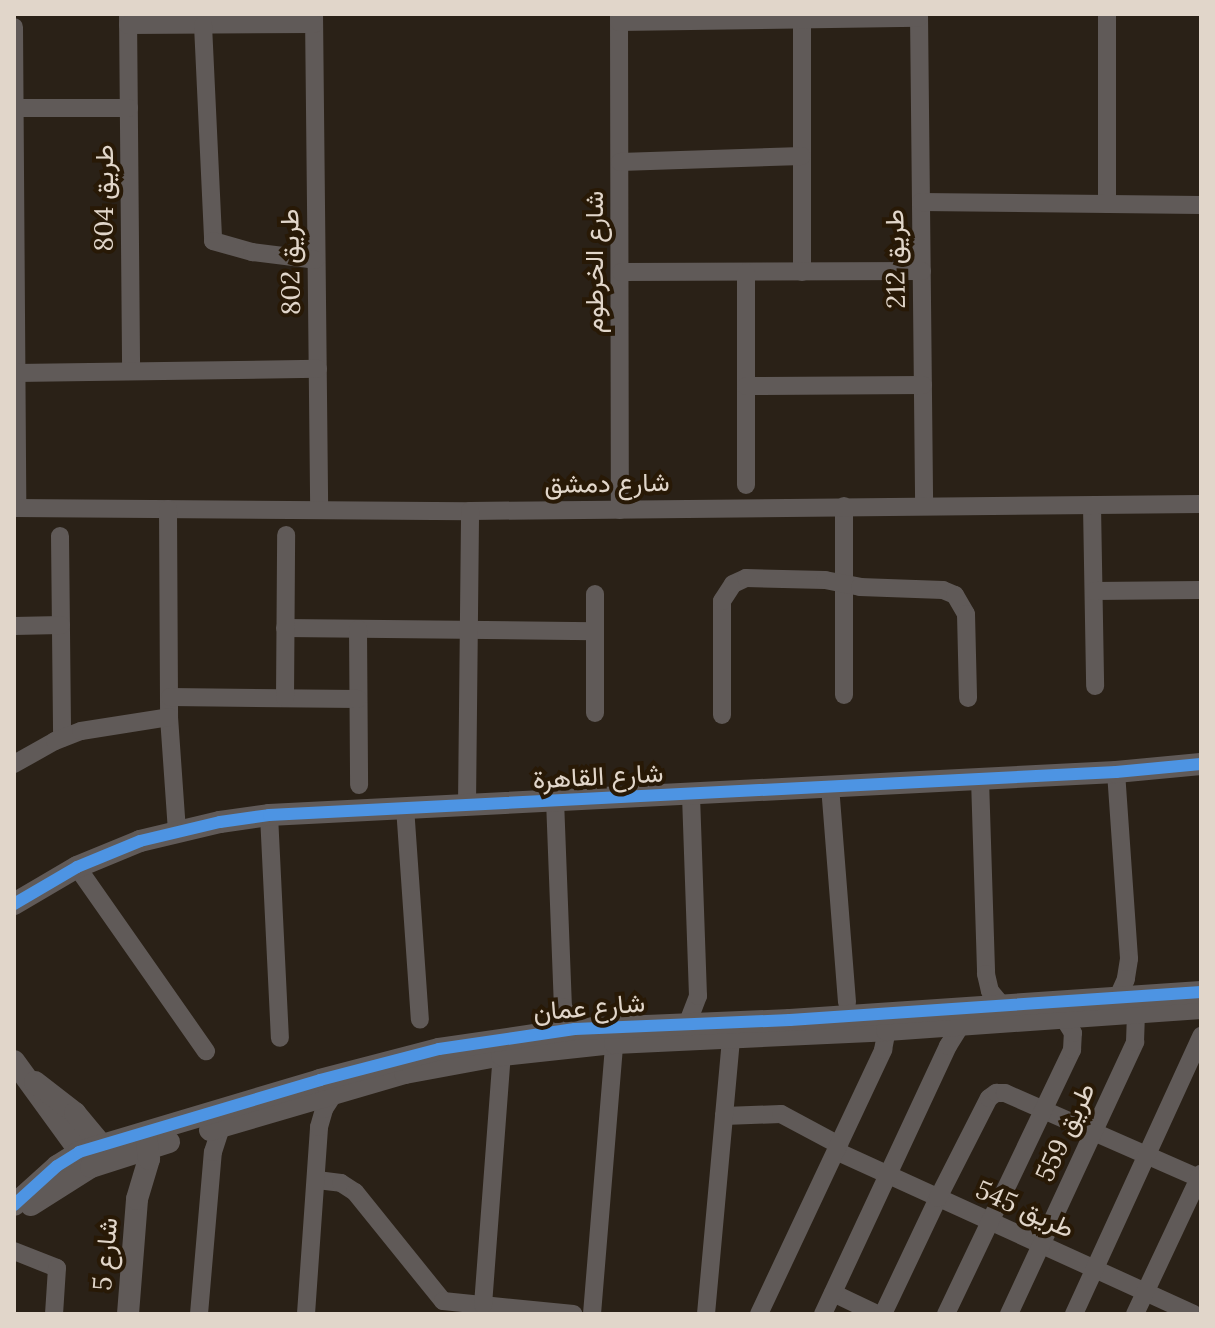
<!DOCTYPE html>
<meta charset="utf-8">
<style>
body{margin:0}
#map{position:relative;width:1215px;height:1328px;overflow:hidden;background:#2a2117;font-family:Lora,Vazirmatn,serif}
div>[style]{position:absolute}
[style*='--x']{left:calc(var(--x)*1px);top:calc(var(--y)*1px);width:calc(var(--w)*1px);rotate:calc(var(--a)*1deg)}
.minor>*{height:18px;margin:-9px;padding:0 9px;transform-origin:9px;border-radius:9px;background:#605a58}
.tertiary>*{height:22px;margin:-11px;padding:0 11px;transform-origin:11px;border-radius:11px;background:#605a58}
.cycleway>*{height:12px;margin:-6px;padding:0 6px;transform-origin:6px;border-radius:6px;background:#4d94e3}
span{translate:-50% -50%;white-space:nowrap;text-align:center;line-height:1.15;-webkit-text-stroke:8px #281906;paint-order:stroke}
.street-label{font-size:26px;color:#e1d6ca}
.frame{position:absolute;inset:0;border:16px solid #e1d6ca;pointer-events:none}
</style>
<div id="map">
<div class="minor">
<div style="--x:128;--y:14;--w:357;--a:89.5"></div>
<div style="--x:314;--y:14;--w:496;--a:89.4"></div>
<div style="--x:619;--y:14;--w:496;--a:89.9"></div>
<div style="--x:919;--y:14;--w:490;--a:89.4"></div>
<div style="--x:1107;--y:14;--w:190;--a:90"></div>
<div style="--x:802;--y:20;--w:252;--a:90"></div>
<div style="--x:619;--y:22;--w:300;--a:-0.8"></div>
<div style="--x:128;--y:25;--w:186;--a:-0.3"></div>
<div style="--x:203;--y:25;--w:216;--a:87.3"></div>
<div style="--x:213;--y:241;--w:41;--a:15.8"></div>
<div style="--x:252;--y:252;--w:64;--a:7.1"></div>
<div style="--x:14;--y:27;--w:481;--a:89.6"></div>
<div style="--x:14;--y:108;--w:115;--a:0"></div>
<div style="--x:620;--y:162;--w:182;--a:-1.9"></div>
<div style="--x:921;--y:202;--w:280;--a:0.6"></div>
<div style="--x:621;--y:272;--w:301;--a:-0.2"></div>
<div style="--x:746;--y:272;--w:213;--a:90"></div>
<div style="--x:16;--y:373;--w:302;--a:-0.8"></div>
<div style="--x:746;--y:386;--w:177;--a:-0.3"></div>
<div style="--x:844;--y:506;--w:189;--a:90"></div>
<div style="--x:1092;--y:506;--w:180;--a:89"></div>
<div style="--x:14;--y:508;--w:456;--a:0.4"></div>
<div style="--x:470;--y:511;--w:731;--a:-0.55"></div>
<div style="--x:168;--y:509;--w:208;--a:89.7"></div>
<div style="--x:169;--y:717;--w:114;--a:86"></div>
<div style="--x:60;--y:536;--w:202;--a:89.4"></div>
<div style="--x:1094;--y:591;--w:107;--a:-0.5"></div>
<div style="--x:14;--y:626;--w:47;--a:-1.2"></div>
<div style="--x:285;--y:628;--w:310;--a:0.6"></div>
<div style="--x:358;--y:629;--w:156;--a:89.6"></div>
<div style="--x:170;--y:697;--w:188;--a:0.6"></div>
<div style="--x:285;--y:698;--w:163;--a:-89.6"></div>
<div style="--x:595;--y:713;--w:119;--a:-90"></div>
<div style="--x:722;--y:715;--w:114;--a:-90"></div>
<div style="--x:722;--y:601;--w:20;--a:-57"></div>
<div style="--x:733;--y:584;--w:14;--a:-25"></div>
<div style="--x:746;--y:578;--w:79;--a:1.5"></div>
<div style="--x:825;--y:580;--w:36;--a:11"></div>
<div style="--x:860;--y:587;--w:83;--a:2.1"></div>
<div style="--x:943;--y:590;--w:13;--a:23"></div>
<div style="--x:955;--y:595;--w:22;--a:60"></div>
<div style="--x:966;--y:614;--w:84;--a:88.6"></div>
<div style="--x:14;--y:764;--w:47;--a:-29.3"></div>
<div style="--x:55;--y:741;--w:28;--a:-21"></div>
<div style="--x:81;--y:731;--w:89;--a:-9"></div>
<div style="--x:1116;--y:772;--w:187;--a:86"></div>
<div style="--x:1129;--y:959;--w:20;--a:99"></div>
<div style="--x:1126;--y:979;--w:20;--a:114"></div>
<div style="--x:980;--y:779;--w:195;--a:88.2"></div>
<div style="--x:986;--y:974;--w:17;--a:77"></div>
<div style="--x:990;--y:991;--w:17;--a:50"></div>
<div style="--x:830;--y:786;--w:217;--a:85.5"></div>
<div style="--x:555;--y:800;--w:207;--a:87.8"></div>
<div style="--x:563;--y:1007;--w:25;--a:61"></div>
<div style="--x:467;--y:805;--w:294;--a:-89.4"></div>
<div style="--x:405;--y:807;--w:213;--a:86"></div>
<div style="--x:269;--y:815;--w:223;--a:87.2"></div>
<div style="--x:77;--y:867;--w:225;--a:55"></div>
<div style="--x:688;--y:1022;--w:28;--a:-69"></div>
<div style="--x:698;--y:996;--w:203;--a:-92"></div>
<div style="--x:724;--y:1116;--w:57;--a:-2"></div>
<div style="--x:781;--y:1114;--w:66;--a:28.1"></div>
<div style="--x:836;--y:1151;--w:393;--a:24.5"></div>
<div style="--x:317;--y:1180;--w:24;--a:7"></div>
<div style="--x:341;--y:1183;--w:17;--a:33"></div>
<div style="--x:355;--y:1192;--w:140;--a:51.1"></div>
<div style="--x:443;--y:1301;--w:131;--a:5.7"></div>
<div style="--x:14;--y:1251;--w:46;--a:21.6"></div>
<div style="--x:57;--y:1268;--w:46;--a:93.7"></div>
<div style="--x:833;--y:1293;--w:49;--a:25.5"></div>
<div style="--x:483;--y:1305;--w:251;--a:-85.7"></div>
<div style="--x:199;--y:1314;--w:163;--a:-85.1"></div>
<div style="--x:213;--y:1152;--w:26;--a:-72"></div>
<div style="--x:306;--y:1314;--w:187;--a:-86"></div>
<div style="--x:319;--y:1127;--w:19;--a:-74"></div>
<div style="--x:324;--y:1109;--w:20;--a:-57"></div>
<div style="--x:592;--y:1314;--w:282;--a:-85.3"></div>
<div style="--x:706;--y:1314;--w:278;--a:-84.8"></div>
<div style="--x:759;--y:1314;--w:292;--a:-64.8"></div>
<div style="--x:883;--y:1050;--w:20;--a:-79"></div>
<div style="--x:823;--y:1314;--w:296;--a:-65"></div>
<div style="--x:948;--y:1046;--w:25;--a:-58"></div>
<div style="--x:883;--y:1314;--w:128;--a:-64.6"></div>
<div style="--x:938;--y:1198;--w:112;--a:-63"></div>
<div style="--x:989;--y:1098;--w:9;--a:-36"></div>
<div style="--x:996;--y:1093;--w:9;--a:0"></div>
<div style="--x:1005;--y:1093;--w:214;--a:23.7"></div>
<div style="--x:946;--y:1314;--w:293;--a:-64.5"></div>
<div style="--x:1072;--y:1050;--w:17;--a:-87"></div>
<div style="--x:1073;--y:1033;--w:19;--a:-122"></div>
<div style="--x:1009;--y:1314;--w:300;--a:-65.1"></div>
<div style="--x:1135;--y:1042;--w:29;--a:-88"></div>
<div style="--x:1074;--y:1314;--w:306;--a:-65.4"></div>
<div style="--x:1135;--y:1314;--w:155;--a:-64.8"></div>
</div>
<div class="tertiary">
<div style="--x:14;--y:904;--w:73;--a:-30.4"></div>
<div style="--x:77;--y:867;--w:68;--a:-22.4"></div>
<div style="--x:140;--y:841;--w:82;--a:-13.4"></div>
<div style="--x:220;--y:822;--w:49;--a:-8.1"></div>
<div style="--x:269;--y:815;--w:848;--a:-2.91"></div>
<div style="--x:1116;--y:772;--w:85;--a:-5.4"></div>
<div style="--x:14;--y:1061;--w:126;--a:54"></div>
<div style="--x:35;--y:1082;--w:51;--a:37.8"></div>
<div style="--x:75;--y:1113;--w:55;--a:50.2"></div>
<div style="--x:210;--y:1130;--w:203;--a:-16.3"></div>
<div style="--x:405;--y:1073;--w:99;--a:-10.5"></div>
<div style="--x:502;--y:1055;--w:114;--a:-6.1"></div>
<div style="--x:615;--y:1043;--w:272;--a:-2.7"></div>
<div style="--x:887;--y:1030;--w:315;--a:-4"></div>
<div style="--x:14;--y:1205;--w:58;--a:-42.2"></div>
<div style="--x:57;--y:1166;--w:26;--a:-32"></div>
<div style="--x:79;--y:1152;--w:252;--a:-16.6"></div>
<div style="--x:320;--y:1080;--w:123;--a:-14.6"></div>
<div style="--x:439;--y:1049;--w:137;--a:-8.4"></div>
<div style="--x:575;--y:1029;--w:215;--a:-2.4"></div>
<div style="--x:790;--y:1020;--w:412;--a:-3.9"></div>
<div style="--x:31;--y:1205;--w:71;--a:-32.3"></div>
<div style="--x:91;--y:1167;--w:82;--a:-17.8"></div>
<div style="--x:128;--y:1314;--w:115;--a:-85.5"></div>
<div style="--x:137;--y:1199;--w:42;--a:-73.3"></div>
<div style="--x:149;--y:1159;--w:25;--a:-97"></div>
</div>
<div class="cycleway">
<div style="--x:14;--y:904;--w:73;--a:-30.4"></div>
<div style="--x:77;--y:867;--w:68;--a:-22.4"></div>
<div style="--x:140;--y:841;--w:82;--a:-13.4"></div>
<div style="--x:220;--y:822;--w:49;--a:-8.1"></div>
<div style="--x:269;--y:815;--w:848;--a:-2.91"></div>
<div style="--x:1116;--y:772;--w:85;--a:-5.4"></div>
<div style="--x:14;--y:1205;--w:58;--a:-42.2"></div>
<div style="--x:57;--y:1166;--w:26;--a:-32"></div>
<div style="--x:79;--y:1152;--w:252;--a:-16.6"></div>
<div style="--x:320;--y:1080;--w:123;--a:-14.6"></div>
<div style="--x:439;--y:1049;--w:137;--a:-8.4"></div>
<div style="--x:575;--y:1029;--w:215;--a:-2.4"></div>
<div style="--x:790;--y:1020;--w:412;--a:-3.9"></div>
</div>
<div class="street-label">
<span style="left:104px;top:198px;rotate:-90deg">طريق 804</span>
<span style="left:895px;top:259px;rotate:-91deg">طريق 212</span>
<span style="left:290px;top:262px;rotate:-91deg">طريق 802</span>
<span style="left:594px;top:262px;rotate:-90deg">شارع الخرطوم</span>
<span style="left:607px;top:483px;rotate:-1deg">شارع دمشق</span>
<span style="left:598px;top:776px;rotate:-3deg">شارع القاهرة</span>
<span style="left:589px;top:1007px;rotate:-5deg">شارع عمان</span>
<span style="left:1065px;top:1132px;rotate:-65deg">طريق 559</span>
<span style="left:1025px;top:1209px;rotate:24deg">طريق 545</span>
<span style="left:105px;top:1254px;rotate:-85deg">شارع 5</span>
</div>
<div class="frame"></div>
</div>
